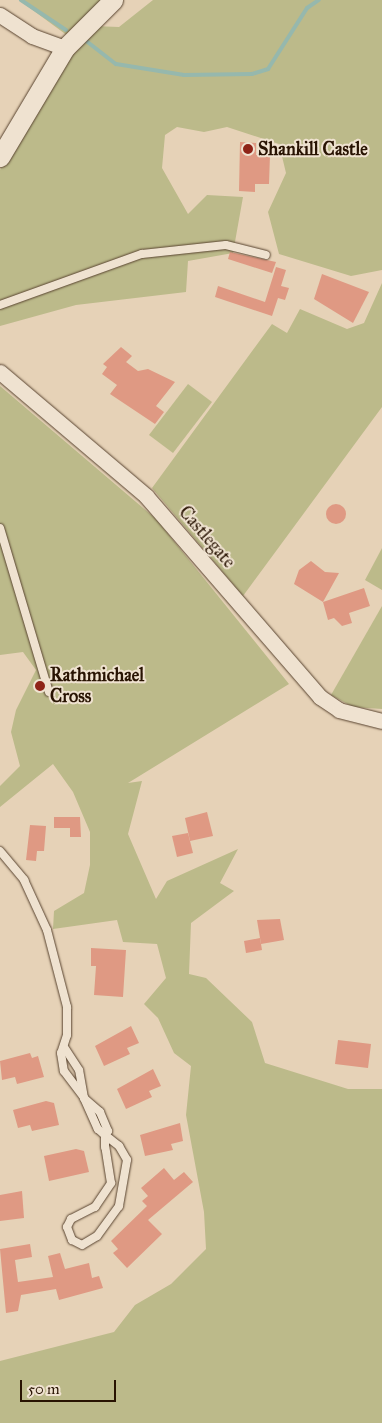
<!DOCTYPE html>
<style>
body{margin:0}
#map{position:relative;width:382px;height:1423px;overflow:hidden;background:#e6d2b7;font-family:"IM FELL Great Primer",serif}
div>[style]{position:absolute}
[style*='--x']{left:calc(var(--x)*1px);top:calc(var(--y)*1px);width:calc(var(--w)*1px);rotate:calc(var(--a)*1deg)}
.green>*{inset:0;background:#bcba8a}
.stream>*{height:4px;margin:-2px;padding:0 2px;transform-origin:2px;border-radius:2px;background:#96b8ad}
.building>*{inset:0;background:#df9983}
.round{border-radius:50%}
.roads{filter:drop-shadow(0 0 1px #58432f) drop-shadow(0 0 1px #58432f)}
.service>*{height:8px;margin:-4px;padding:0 4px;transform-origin:4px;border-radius:4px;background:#efe2d0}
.minor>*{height:15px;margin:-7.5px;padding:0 7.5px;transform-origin:7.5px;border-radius:7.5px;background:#efe2d0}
.tertiary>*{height:19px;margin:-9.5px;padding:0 9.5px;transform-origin:9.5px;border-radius:9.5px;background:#efe2d0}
.dots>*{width:14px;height:14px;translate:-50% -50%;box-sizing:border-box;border:2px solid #efe2d0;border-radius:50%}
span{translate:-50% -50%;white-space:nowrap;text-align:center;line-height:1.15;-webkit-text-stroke:4px #efe2d0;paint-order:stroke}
.poi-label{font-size:18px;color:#281302;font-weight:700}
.left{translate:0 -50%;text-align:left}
.street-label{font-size:18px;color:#281302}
.scale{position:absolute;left:20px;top:1380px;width:96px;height:22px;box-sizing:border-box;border:2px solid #281302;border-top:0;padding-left:6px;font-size:15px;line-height:18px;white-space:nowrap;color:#281302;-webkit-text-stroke:4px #efe2d0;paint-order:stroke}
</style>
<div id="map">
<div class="green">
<div style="clip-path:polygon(19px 0,104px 0,68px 36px)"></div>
<div style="clip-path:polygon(153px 0,382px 0,382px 270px,351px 276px,279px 254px,268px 212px,286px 173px,279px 144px,227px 127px,204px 132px,177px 127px,165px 135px,162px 168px,188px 214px,207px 195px,243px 197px,233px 253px,188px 261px,186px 292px,76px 305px,0 326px,0 170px,5px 159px,66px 57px,93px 26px,119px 27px)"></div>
<div style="clip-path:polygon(382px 283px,382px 407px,243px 596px,152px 488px,272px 324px,287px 333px,300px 309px,347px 329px,364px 323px)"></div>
<div style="clip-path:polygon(188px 384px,212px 402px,173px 453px,149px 435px)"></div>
<div style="clip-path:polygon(0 386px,156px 519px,289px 684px,128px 783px,142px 781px,128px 834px,156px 899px,167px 881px,238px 849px,220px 883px,234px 891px,191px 923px,189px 974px,206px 978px,252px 1022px,265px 1063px,348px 1089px,382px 1089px,382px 1423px,0 1423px,0 1361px,114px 1332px,135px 1305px,171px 1284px,206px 1249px,204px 1212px,186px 1115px,191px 1066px,174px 1053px,158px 1018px,144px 1004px,166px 978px,157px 944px,123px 942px,117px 920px,53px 929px,54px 911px,84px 893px,90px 865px,90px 832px,73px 792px,53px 764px,0 807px,0 786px,20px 766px,11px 732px,16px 710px,36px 670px,23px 652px,0 655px)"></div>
<div style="clip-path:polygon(382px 548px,382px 590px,365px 580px)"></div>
<div style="clip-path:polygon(382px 606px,382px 709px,353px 707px,331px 695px)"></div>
</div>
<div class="stream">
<div style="--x:21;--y:0;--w:54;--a:33.7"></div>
<div style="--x:85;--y:40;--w:39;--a:38"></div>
<div style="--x:116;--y:64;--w:69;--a:9.2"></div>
<div style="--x:184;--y:75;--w:68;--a:-0.8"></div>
<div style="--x:252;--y:74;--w:17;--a:-17"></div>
<div style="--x:268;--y:69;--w:72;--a:-57.4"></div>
<div style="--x:307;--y:8;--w:14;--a:-34"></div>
</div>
<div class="building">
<div style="clip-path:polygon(240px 142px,256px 143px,256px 155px,270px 155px,269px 184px,255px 184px,255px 192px,239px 191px)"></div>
<div style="clip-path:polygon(230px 252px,276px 262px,272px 273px,228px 259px)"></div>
<div style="clip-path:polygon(276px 267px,286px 270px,281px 286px,289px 288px,285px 300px,278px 298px,272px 316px,215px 297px,218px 286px,265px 302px)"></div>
<div style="clip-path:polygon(322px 274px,369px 292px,353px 323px,314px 299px)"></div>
<div style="clip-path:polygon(121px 347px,132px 356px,126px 362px,138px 371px,148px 369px,175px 382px,156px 406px,164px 412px,155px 424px,110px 394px,117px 385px,102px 374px,107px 367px,103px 364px)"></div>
<div class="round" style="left:326px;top:504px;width:20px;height:20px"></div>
<div style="clip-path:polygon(311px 561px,325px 572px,339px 573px,323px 602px,294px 584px,299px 570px)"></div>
<div style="clip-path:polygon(364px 588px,370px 606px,349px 613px,352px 623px,342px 626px,334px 618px,328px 620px,323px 602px)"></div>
<div style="clip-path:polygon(207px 812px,213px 836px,190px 841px,185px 818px)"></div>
<div style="clip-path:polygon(54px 817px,80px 817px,81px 837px,70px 837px,70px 828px,54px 828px)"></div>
<div style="clip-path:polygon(30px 825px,46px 826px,44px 851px,37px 851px,36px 861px,26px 860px)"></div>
<div style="clip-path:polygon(188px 833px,193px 853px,177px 857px,172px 836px)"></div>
<div style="clip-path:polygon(280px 919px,284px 940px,261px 944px,257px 920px)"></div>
<div style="clip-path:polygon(260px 938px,262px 950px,246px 953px,244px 941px)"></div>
<div style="clip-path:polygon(91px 948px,126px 950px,123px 997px,94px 995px,96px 966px,91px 966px)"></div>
<div style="clip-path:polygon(131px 1026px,139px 1043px,127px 1048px,130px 1054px,104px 1066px,95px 1046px)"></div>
<div style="clip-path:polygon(338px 1040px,371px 1044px,368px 1068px,335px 1064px)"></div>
<div style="clip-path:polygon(30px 1053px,32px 1058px,38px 1056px,44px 1077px,17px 1084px,15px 1077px,2px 1080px,0 1061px)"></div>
<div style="clip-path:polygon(153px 1069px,161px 1086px,149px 1091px,152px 1097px,126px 1109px,117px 1089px)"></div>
<div style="clip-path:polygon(46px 1101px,54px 1103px,59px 1125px,32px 1131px,30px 1125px,18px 1128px,13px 1110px)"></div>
<div style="clip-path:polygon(180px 1123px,183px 1141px,171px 1144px,173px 1150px,145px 1156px,140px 1135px)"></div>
<div style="clip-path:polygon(76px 1149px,84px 1151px,89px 1172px,49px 1181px,44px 1156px)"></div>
<div style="clip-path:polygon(164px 1168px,174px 1180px,184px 1172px,193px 1182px,148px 1220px,162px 1234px,127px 1268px,113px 1253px,118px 1249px,111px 1241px,147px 1206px,142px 1201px,148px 1196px,141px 1188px)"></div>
<div style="clip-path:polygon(22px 1191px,24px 1218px,0 1221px,0 1195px)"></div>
<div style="clip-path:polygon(30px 1244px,32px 1257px,15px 1260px,18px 1282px,53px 1277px,48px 1256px,60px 1253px,65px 1269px,89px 1263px,92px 1278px,99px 1276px,103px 1288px,59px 1300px,56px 1289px,21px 1295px,18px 1311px,6px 1313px,0 1249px)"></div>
</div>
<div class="roads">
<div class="service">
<div style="--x:0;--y:305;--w:151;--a:-19.8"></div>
<div style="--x:142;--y:254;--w:84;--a:-6.1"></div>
<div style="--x:226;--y:245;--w:41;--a:14"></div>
<div style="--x:0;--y:528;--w:171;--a:73.4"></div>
<div style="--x:0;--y:851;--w:38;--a:50"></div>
<div style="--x:24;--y:880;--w:55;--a:65.3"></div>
<div style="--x:47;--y:930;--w:80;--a:75.4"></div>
<div style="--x:67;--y:1007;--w:28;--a:90"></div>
<div style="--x:67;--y:1035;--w:19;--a:108"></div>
<div style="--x:61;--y:1053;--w:18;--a:81"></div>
<div style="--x:64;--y:1071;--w:34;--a:53"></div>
<div style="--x:84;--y:1098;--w:34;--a:66"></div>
<div style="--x:98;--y:1129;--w:9;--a:41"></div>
<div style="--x:105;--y:1135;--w:18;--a:38"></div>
<div style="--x:119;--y:1146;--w:16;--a:60"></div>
<div style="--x:127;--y:1160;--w:47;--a:99.9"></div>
<div style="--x:119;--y:1206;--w:37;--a:126"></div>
<div style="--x:97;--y:1236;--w:17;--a:149"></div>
<div style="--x:82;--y:1245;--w:11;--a:-153"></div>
<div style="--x:72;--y:1240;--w:14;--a:-111"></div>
<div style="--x:67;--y:1227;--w:9;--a:-63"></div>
<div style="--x:71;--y:1219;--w:27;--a:-27"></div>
<div style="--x:95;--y:1207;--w:29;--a:-56"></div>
<div style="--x:111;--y:1183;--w:36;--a:-99"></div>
<div style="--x:105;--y:1147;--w:12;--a:-90"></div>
<div style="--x:105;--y:1135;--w:5;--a:-53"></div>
<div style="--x:108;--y:1131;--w:21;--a:-113"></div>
<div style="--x:100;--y:1112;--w:21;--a:-139"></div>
<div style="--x:84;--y:1098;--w:28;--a:-100"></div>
<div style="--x:79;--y:1070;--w:27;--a:-123"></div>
</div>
<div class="minor">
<div style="--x:0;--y:15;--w:38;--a:33"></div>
<div style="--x:32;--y:36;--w:35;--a:20"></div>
<div style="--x:0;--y:372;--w:192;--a:40.3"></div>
<div style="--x:146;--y:496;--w:266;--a:49.1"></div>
<div style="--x:320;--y:697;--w:23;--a:34"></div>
<div style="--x:339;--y:710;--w:44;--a:14.3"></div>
</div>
<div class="tertiary">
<div style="--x:0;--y:157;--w:127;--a:-59.2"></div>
<div style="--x:65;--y:48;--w:68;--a:-45"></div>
</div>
</div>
<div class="dots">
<div style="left:248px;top:149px;background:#8f2418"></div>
<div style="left:40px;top:686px;background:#8f2418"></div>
</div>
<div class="poi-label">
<span class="left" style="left:258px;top:149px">Shankill Castle</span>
<span class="left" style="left:50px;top:686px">Rathmichael<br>Cross</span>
</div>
<div class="street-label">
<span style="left:207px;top:537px;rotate:49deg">Castlegate</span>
</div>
<div class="scale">50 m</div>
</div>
